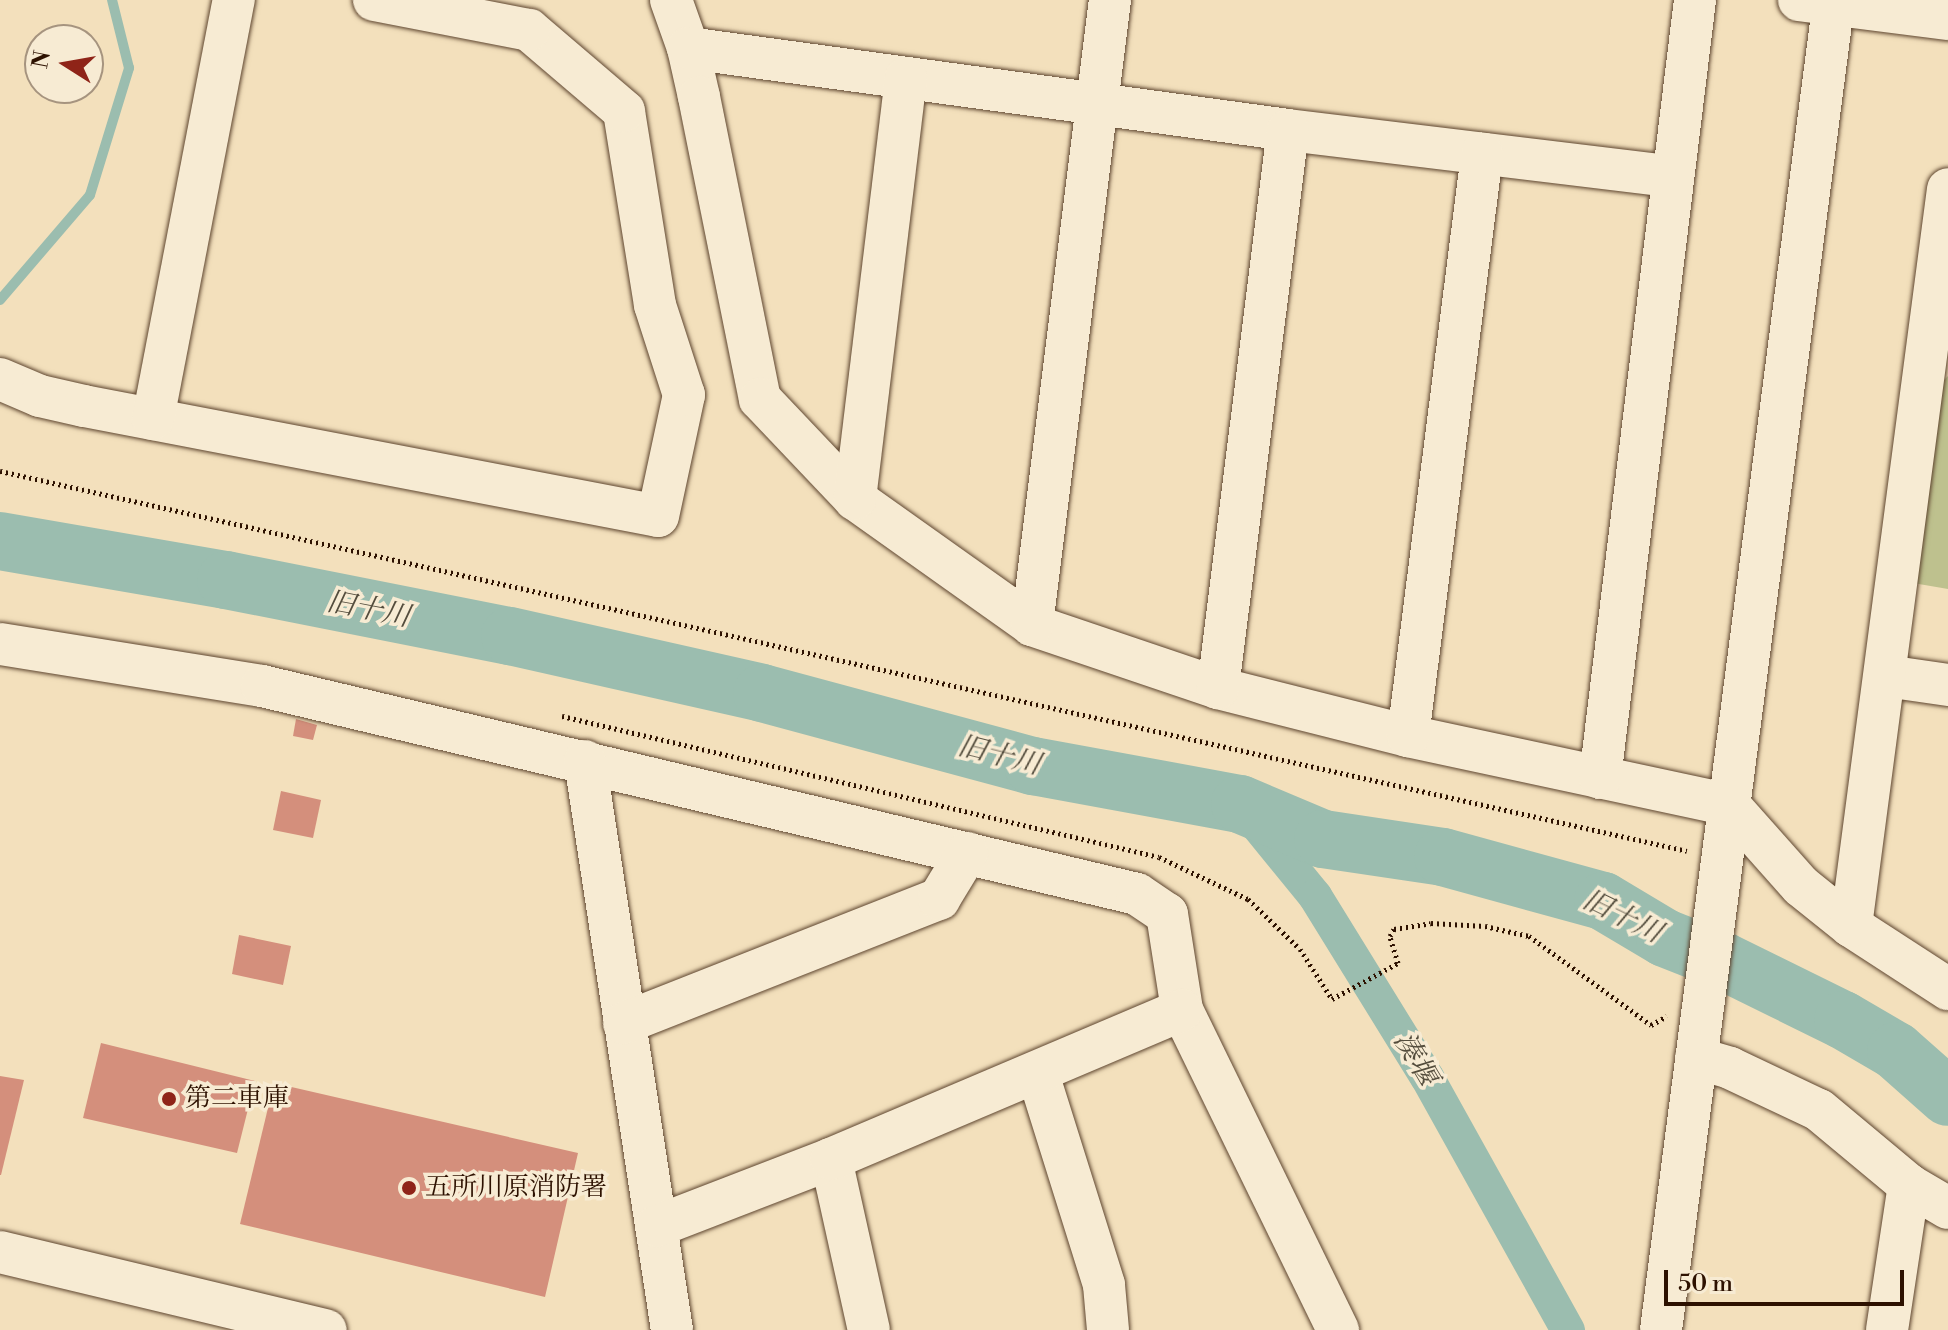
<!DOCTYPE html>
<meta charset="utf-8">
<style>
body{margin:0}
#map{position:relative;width:1948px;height:1330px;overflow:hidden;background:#f3e0bc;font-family:"Libre Bodoni","Noto Serif JP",serif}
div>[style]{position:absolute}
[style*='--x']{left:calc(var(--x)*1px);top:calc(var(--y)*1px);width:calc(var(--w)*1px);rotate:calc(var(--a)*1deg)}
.green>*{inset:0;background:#bec18e}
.stream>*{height:10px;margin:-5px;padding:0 5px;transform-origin:5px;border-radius:5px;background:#9bbdaf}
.canal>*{height:34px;margin:-17px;padding:0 17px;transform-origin:17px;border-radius:17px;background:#9bbdaf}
.river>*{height:58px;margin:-29px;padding:0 29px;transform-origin:29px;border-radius:29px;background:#9bbdaf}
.building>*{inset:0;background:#d48f7c}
.path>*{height:5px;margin-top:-2.5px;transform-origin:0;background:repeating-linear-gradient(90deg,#2d1100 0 2px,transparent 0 6px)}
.roads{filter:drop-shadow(0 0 2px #5e452f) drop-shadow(0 0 2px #5e452f)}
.minor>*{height:42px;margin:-21px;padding:0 21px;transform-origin:21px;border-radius:21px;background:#f7ebd3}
.dots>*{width:22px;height:22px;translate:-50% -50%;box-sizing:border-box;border:4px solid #f7ebd3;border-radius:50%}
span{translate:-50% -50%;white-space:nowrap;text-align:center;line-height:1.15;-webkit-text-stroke:7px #f7ebd3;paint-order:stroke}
.poi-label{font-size:26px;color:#2d1100}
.left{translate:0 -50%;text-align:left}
.water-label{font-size:28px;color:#544d3d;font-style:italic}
.north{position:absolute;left:24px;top:24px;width:80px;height:80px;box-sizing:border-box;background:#f7ebd3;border:2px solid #a6947f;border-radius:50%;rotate:281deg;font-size:22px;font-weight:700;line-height:32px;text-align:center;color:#2d1100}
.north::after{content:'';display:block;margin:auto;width:28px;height:36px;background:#8f2418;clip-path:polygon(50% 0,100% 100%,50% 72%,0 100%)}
.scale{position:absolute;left:1664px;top:1270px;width:240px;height:36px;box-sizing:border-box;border:4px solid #2d1100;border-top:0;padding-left:10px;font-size:24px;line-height:28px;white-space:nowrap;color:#2d1100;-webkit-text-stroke:6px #f7ebd3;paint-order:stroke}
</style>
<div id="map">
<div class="green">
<div style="clip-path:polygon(1948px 376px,1948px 589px,1913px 583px,1944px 380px)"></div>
</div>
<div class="stream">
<div style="--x:0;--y:300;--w:138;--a:-49.4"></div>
<div style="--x:90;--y:195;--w:133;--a:-72.9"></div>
<div style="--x:129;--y:68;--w:70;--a:-104"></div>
</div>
<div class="canal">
<div style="--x:1240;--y:804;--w:119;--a:50.8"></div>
<div style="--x:1315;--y:896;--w:213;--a:58.3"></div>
<div style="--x:1427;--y:1077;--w:290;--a:60.9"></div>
</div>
<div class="river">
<div style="--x:0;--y:541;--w:229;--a:9.8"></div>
<div style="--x:226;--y:580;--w:289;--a:11.2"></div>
<div style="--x:510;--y:636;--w:258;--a:12.7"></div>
<div style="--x:762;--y:693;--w:281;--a:15.1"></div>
<div style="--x:1033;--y:766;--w:210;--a:10.4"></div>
<div style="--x:1240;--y:804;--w:90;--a:22.9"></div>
<div style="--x:1323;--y:839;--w:121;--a:8.5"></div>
<div style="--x:1443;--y:857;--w:166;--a:15.4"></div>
<div style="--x:1603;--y:901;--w:72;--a:30.8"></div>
<div style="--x:1665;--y:938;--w:62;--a:21.6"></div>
<div style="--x:1723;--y:961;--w:134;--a:26.2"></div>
<div style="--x:1843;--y:1020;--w:61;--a:30.3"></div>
<div style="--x:1896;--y:1051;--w:69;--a:41.5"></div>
</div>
<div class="building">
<div style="clip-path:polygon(296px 719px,317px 725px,313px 740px,293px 736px)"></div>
<div style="clip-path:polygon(281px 791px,321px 800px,313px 838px,273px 830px)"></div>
<div style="clip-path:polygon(239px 935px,291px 946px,283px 985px,232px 974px)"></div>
<div style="clip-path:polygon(101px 1043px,255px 1081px,237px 1153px,83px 1118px)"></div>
<div style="clip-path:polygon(0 1076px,24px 1080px,1px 1175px,0 1175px)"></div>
<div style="clip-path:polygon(274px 1083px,578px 1153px,545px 1297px,240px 1224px)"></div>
</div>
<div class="path">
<div style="--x:0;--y:471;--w:1729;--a:12.69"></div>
<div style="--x:562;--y:716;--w:613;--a:13.29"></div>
<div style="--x:1159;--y:857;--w:98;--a:25.3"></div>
<div style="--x:1248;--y:899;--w:72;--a:43.9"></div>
<div style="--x:1300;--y:949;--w:59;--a:57.4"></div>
<div style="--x:1332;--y:999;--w:75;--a:-28.6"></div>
<div style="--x:1398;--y:963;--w:28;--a:-107"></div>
<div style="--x:1390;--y:936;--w:8;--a:-60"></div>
<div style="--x:1394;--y:929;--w:37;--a:-9"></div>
<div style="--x:1431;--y:923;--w:54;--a:3.2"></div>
<div style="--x:1485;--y:926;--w:45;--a:12.8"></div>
<div style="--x:1529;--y:936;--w:151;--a:36.1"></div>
<div style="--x:1651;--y:1025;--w:18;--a:-29"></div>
</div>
<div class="roads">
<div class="minor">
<div style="--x:671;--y:0;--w:51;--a:70.5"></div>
<div style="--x:688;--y:48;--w:50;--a:77.3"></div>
<div style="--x:699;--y:97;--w:308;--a:78.6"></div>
<div style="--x:760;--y:399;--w:138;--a:46.5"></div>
<div style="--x:855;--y:499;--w:217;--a:35.4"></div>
<div style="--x:1032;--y:625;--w:196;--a:18.7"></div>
<div style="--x:1218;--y:688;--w:196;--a:14.2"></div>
<div style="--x:1408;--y:736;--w:328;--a:12.1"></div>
<div style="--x:1729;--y:805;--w:108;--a:48.4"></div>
<div style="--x:1801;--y:886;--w:64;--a:38.7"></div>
<div style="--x:1851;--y:926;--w:116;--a:33"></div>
<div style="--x:1799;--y:0;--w:150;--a:7.3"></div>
<div style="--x:688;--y:48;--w:606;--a:7.78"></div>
<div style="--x:1288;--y:130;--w:385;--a:6.9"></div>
<div style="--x:0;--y:379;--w:43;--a:23"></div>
<div style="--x:40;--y:396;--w:45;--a:12.8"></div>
<div style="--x:84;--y:406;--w:584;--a:10.85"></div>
<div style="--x:658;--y:516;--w:124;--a:-77.9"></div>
<div style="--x:684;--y:395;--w:95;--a:-107.9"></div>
<div style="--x:655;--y:305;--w:196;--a:-99.1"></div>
<div style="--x:624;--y:111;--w:125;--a:-139.5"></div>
<div style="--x:529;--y:30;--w:158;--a:-169"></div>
<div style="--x:153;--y:419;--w:427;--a:-79.1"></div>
<div style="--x:855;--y:499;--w:424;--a:-83.1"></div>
<div style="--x:1032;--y:625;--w:630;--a:-82.89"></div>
<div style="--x:0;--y:644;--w:265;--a:9.1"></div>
<div style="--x:262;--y:686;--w:899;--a:13.37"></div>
<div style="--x:1137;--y:894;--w:36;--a:34"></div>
<div style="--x:1167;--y:914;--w:97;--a:81.1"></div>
<div style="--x:1182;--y:1010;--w:356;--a:64"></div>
<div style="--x:1886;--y:676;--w:63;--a:8.3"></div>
<div style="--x:1218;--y:688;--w:562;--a:-82.85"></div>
<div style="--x:1408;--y:736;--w:587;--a:-82.75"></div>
<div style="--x:585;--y:761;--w:576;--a:81.31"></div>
<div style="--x:1600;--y:778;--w:784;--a:-83.04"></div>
<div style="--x:1851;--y:926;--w:743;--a:-82.5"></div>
<div style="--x:624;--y:1023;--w:339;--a:-21.5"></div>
<div style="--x:939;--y:899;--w:54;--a:-58.7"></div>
<div style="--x:1696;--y:1058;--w:35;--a:16"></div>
<div style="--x:1730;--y:1068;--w:98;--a:25.3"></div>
<div style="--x:1819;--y:1110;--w:117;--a:39.8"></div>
<div style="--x:1038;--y:1074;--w:221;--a:72.6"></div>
<div style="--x:1104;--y:1285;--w:45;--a:84.9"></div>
<div style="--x:831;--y:1159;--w:175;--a:77.5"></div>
<div style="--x:657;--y:1226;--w:186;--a:-21.1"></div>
<div style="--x:831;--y:1159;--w:381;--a:-23"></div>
<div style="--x:0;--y:1252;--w:335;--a:13.5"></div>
<div style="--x:1661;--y:1330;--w:1341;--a:-82.59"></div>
<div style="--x:1887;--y:1330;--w:147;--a:-81.4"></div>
<div style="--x:1909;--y:1185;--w:45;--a:30.5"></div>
</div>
</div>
<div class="dots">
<div style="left:169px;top:1099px;background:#8f2418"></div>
<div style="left:409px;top:1188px;background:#8f2418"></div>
</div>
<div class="poi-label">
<span class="left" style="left:185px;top:1099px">第二車庫</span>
<span class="left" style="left:425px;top:1188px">五所川原消防署</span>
</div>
<div class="water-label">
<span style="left:368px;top:610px;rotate:11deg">旧十川</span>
<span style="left:999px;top:756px;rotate:14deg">旧十川</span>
<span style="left:1622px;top:917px;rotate:26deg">旧十川</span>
<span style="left:1415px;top:1059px;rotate:59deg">湊堰</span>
</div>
<div class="north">N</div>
<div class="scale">50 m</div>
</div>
